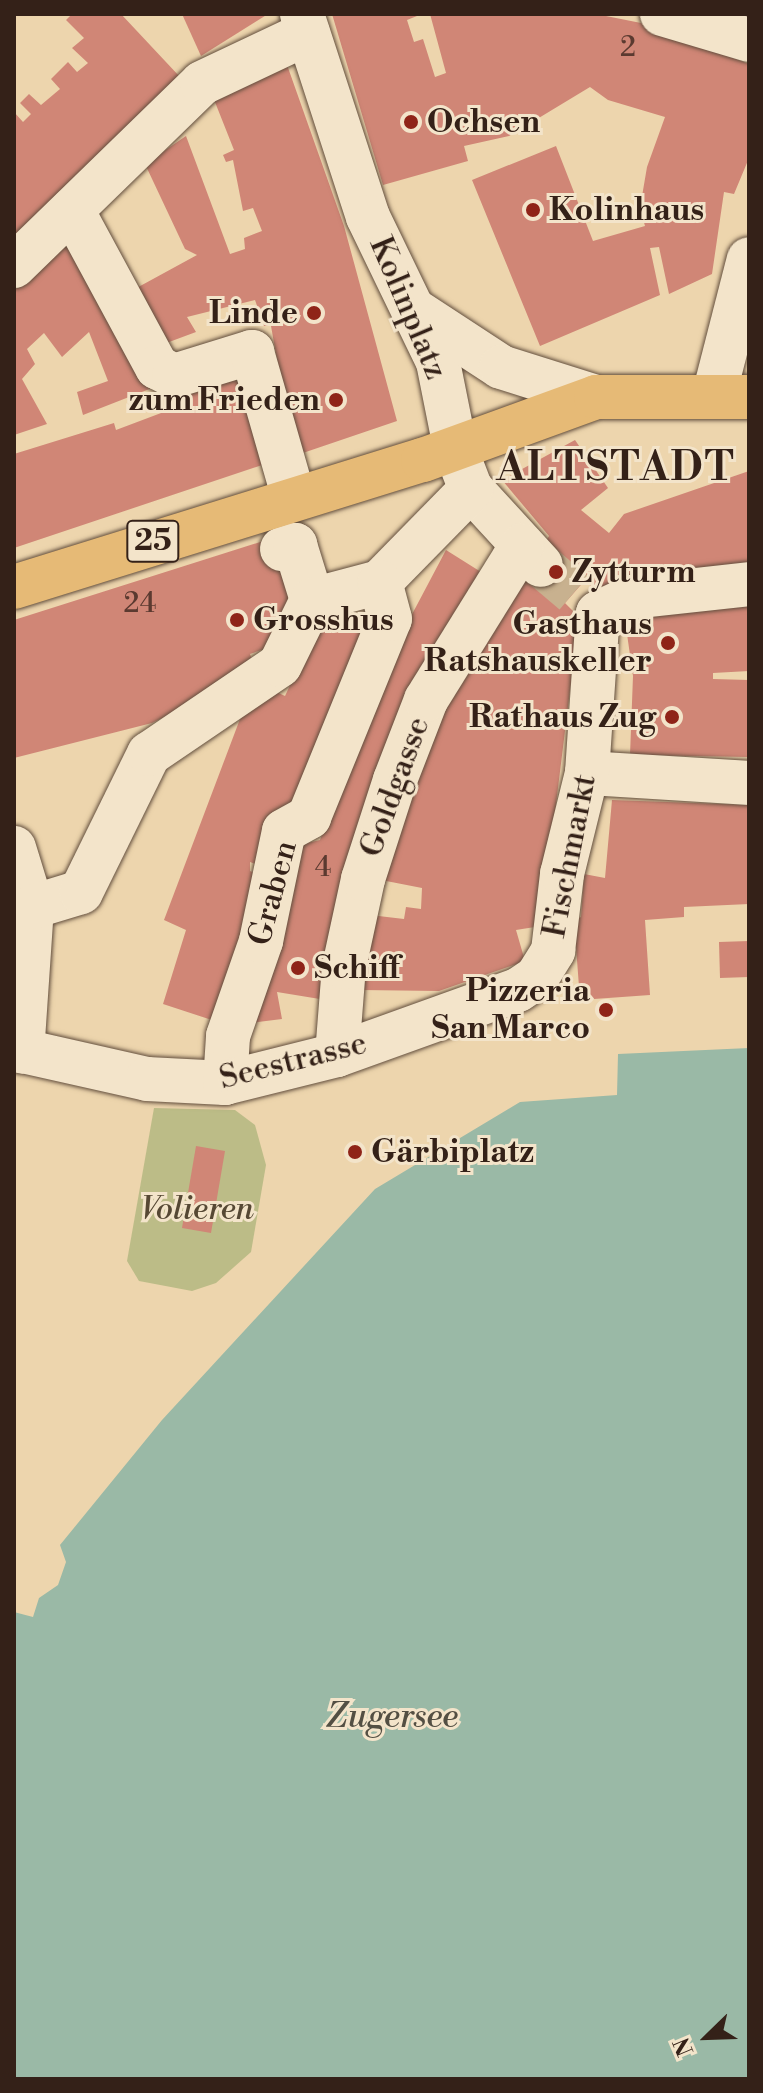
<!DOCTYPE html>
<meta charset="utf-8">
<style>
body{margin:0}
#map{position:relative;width:763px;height:2093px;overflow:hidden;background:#edd5ad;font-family:"Libre Bodoni",serif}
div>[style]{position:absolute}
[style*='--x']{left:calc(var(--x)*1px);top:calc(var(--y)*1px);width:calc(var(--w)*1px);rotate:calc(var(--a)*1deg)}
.green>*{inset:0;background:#bcbc87}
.water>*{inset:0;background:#9ab9a6}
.building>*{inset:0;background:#d08676}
.street-tunnel>*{height:44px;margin-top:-22px;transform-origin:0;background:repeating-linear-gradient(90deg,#c8b18f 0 44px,transparent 0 66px)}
.roads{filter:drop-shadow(0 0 2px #624e3d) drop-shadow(0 0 2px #624e3d)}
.street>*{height:44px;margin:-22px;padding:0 22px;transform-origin:22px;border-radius:22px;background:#f3e4ca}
.secondary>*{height:44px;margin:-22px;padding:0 22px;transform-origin:22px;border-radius:22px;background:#f3e4ca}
.primary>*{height:44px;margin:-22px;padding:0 22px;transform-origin:22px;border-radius:22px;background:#e6ba76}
.dots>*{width:22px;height:22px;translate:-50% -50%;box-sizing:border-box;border:4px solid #f3e4ca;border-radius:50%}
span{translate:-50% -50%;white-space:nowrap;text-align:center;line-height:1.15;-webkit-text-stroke:6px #f3e4ca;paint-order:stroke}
.number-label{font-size:28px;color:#5b3a30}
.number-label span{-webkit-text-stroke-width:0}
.shield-label span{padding:2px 6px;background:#f3e4ca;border:2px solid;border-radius:6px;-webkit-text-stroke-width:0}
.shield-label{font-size:30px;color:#342118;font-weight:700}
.poi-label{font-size:32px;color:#342118;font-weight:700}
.left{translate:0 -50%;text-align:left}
.right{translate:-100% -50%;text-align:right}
.street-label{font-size:32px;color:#342118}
.park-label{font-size:32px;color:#564834;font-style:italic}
.water-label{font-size:34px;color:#534f43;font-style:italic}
.district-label{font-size:40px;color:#342118;font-weight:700;letter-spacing:2px}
.frame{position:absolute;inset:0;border:16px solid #342118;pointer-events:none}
.north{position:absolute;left:667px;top:1997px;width:80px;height:80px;-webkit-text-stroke:6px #f3e4ca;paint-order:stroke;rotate:247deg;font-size:22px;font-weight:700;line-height:32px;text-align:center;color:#342118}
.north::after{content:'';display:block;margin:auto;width:28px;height:36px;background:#342118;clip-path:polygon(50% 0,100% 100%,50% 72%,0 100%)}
</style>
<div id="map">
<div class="green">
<div style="clip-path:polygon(154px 1108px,235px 1110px,255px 1125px,266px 1165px,251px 1252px,216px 1283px,192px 1291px,139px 1281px,127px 1261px)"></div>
</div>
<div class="water">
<div style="clip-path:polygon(749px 1048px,749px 2079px,14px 2079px,14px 1612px,33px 1617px,39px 1598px,58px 1585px,66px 1562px,60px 1545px,162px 1420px,375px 1189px,520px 1102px,617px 1095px,618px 1054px)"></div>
</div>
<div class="building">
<div style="clip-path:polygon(72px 14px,121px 14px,180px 77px,14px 236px,14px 112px,23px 122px,31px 114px,20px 103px,29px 94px,41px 105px,60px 89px,51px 79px,68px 62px,77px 72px,88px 63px,72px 48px,84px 38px,66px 20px)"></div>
<div style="clip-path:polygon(182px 14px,268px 14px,201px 56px)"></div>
<div style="clip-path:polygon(332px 14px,422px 14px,407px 20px,414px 42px,423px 39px,435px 77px,446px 73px,430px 14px,596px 14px,641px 23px,749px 64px,749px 158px,734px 194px,724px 192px,712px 274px,669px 294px,659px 247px,650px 248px,660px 295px,540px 346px,472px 180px,556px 146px,593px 241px,645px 226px,640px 208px,647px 167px,665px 117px,608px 100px,590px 87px,509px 136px,464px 146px,468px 161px,383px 185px)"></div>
<div style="clip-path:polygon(286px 62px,344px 226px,397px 421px,294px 456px,271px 326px,264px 326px,255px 300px,187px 317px,196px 332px,161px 345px,131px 291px,197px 255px,185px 249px,145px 164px,186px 136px,230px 254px,245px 249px,244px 238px,262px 231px,253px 208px,243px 211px,233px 160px,226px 162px,223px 155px,234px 150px,211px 92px)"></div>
<div style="clip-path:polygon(69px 235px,152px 388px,83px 415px,77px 392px,108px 381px,89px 332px,62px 357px,44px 333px,27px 349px,35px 364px,22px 379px,47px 424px,14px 435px,14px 291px)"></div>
<div style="clip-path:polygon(249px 373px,274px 461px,14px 548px,14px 454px,114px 423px,116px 430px,177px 407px,173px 397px)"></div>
<div style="clip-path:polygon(575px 440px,608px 488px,581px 510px,609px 533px,624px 514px,749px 471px,749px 564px,597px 595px,586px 579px,565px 603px,579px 617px,541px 926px,516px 930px,525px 961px,439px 991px,361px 990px,370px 915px,404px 919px,406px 907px,421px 909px,422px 888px,376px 879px,418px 746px,549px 536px,502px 480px)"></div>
<div style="clip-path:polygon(279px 536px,296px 601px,270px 647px,250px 654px,256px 672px,152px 723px,14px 758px,14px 620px)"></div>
<div style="clip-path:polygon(446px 550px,481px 572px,332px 1001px,277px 992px,282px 1019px,241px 1024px,303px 844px,320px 840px,381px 673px)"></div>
<div style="clip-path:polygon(749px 604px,749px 671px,713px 673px,713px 679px,749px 680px,749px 757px,630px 755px,633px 676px,624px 613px)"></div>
<div style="clip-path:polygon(324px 613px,374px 635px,271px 870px,250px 862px,250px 871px,271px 880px,224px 1024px,163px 1004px,186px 930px,164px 920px,240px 719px,266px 687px,285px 696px)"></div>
<div style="clip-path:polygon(612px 800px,749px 805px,749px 904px,684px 907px,684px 917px,645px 920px,650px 995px,580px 1000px,574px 920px,581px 917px,584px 874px,605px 878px)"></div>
<div style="clip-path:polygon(749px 941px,749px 977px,720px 978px,719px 942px)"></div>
<div style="clip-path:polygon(196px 1146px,225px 1151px,211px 1233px,182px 1228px)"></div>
</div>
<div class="street-tunnel">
<div style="--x:541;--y:565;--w:43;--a:40.3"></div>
</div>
<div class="roads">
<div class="street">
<div style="--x:662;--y:14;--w:91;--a:16.6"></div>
<div style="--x:72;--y:210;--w:179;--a:61.6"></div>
<div style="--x:157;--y:367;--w:19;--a:28"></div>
<div style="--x:174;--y:376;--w:82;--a:-17.1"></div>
<div style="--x:252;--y:352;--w:149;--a:74"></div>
<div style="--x:14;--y:266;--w:262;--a:-44.2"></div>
<div style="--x:202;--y:83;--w:117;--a:-25.3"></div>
<div style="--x:714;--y:395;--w:140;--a:-75.6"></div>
<div style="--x:460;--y:461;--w:30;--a:69"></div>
<div style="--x:471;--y:489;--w:103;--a:47.4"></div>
<div style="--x:282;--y:549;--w:14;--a:-17"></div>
<div style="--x:295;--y:545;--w:58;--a:72.8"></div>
<div style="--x:598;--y:613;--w:38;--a:-25"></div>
<div style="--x:632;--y:597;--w:118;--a:-6.3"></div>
<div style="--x:587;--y:773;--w:162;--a:3.5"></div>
<div style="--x:14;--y:848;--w:62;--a:73"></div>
<div style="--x:32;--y:907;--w:145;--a:93.9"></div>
<div style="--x:32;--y:907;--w:51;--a:-17"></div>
<div style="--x:81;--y:892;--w:154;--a:-63.8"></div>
<div style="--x:149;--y:754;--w:158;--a:-34.2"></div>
<div style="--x:280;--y:665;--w:72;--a:-63.8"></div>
<div style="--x:312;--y:600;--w:70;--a:-14.8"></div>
<div style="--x:380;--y:582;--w:130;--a:-45.6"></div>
<div style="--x:14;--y:1049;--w:136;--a:12.7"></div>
<div style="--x:147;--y:1079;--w:78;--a:2.9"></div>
<div style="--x:225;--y:1083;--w:115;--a:-14"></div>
<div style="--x:337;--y:1055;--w:192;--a:-19.8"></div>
<div style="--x:518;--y:990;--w:23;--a:-34"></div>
<div style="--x:537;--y:977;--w:31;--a:-58"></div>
<div style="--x:553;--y:951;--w:78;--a:-83.3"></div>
<div style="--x:562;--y:874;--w:104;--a:-76.1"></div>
<div style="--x:587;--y:773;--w:160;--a:-86.1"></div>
<div style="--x:337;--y:1055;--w:88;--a:-85.5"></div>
<div style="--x:344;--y:967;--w:90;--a:-77.8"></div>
<div style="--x:363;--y:879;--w:104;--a:-72.1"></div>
<div style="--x:395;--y:780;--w:86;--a:-68.8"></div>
<div style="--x:426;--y:700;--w:182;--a:-58.2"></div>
<div style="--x:225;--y:1083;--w:47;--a:-86.3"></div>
<div style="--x:228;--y:1036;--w:101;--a:-70.8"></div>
<div style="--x:261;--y:941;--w:112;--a:-78.2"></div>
<div style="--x:284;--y:831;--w:29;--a:-29"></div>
<div style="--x:309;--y:817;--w:214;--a:-67.8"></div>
<div style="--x:390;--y:619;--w:38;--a:-105"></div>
</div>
<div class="secondary">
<div style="--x:302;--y:14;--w:213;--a:72"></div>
<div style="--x:368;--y:217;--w:161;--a:64.2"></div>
<div style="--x:438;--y:362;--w:87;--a:78.7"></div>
<div style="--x:417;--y:312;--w:100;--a:33.2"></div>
<div style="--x:501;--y:367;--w:100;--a:17.5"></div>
</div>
<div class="primary">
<div style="--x:14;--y:587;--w:428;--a:-17.3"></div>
<div style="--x:423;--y:460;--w:184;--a:-20"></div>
<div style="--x:596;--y:397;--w:153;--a:0"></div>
</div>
</div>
<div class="dots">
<div style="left:411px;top:122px;background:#8f2418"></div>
<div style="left:533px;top:210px;background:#8f2418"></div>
<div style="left:314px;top:313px;background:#8f2418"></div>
<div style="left:336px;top:400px;background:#8f2418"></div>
<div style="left:556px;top:572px;background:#8f2418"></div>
<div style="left:237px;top:620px;background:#8f2418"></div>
<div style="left:668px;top:643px;background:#8f2418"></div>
<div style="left:672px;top:717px;background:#8f2418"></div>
<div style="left:298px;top:968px;background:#8f2418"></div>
<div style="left:606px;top:1010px;background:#8f2418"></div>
<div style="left:355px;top:1152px;background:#8f2418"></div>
</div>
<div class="number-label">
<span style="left:628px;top:48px">2</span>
<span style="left:140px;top:604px">24</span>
<span style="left:323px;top:868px">4</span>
</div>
<div class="shield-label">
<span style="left:153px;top:541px">25</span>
</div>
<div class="poi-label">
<span class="left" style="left:427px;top:122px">Ochsen</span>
<span class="left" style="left:549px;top:210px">Kolinhaus</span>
<span class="right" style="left:298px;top:313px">Linde</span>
<span class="right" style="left:320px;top:400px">zum Frieden</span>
<span class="left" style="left:572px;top:572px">Zytturm</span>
<span class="left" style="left:253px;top:620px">Grosshus</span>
<span class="right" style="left:652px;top:643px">Gasthaus<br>Ratshauskeller</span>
<span class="right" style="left:656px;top:717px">Rathaus Zug</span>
<span class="left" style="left:314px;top:968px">Schiff</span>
<span class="right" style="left:590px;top:1010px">Pizzeria<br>San Marco</span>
<span class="left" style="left:371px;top:1152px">Gärbiplatz</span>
</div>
<div class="street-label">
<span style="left:408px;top:308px;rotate:67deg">Kolinplatz</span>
<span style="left:395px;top:787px;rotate:-70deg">Goldgasse</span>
<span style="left:570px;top:856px;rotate:-79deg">Fischmarkt</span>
<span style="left:273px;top:893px;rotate:-75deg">Graben</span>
<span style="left:293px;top:1061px;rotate:-14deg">Seestrasse</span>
</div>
<div class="park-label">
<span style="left:197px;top:1209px">Volieren</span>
</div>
<div class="water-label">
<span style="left:392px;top:1718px">Zugersee</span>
</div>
<div class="district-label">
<span style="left:616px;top:468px">ALTSTADT</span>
</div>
<div class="frame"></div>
<div class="north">N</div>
</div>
